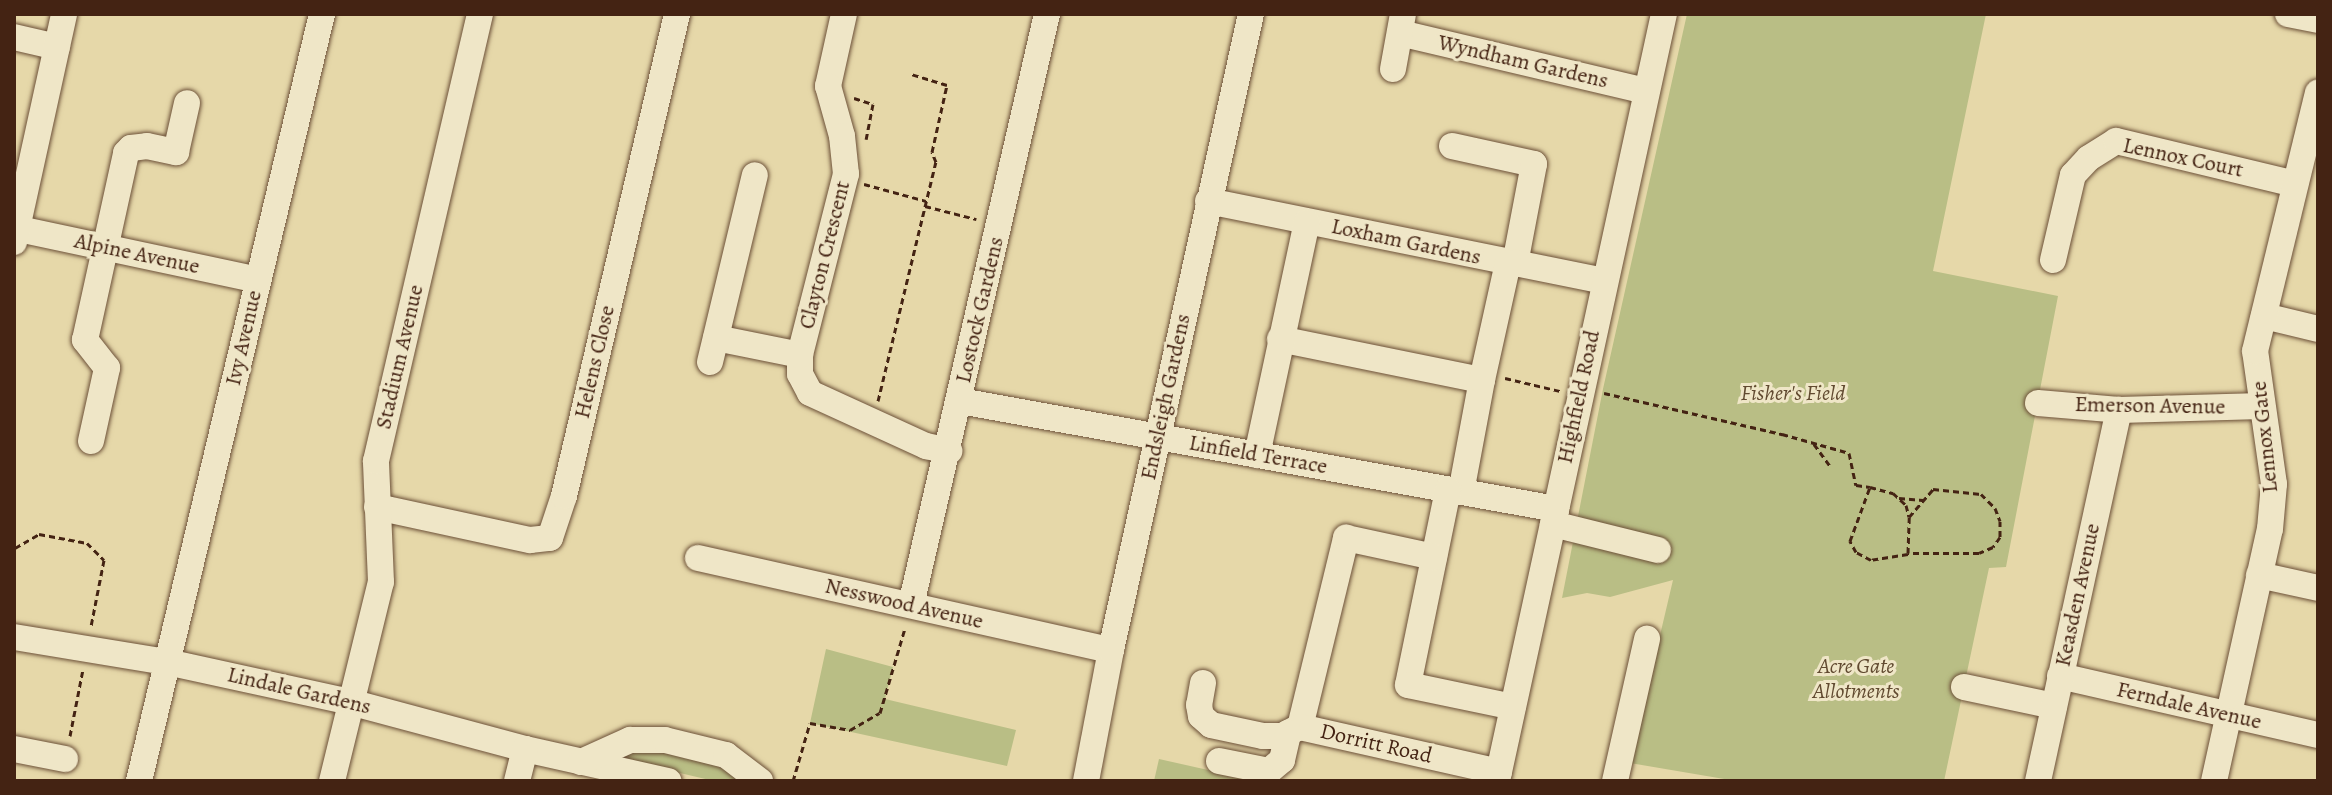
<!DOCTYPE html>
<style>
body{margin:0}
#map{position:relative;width:2332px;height:795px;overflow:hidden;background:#e6d8a9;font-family:Alegreya,serif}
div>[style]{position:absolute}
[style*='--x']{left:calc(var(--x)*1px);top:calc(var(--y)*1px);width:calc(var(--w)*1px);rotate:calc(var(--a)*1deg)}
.green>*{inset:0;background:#b9be85}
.path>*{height:3px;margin-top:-1.5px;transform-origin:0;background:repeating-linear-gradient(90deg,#442313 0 6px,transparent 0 10px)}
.roads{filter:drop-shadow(0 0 2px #6c5038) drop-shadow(0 0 2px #6c5038)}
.minor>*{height:26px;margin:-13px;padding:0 13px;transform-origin:13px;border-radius:13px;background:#efe6c7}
span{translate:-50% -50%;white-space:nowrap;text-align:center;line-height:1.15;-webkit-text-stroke:6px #efe6c7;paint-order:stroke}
.street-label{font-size:22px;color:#442313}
.park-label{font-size:22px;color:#614a30;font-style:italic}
.frame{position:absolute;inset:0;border:16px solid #442313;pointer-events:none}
</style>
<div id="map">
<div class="green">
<div style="clip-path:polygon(1687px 14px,1986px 14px,1933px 271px,2058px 296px,2006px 567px,1989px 568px,1944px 781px,1736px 781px,1630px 763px,1673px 580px,1610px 597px,1587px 593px,1562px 598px,1603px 389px)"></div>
<div style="clip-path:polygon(826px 649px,893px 667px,885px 699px,1016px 730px,1007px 766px,810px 723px)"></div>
<div style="clip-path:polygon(647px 738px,760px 781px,714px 781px,599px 754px)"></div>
<div style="clip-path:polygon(1159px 759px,1257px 781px,1154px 781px)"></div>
</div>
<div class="path">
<div style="--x:854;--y:98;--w:20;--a:18"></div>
<div style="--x:873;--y:104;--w:36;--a:101"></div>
<div style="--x:864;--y:184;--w:64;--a:15.3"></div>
<div style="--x:925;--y:206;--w:53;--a:14.3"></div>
<div style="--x:1505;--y:378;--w:57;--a:13.3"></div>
<div style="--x:1604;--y:393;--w:183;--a:13"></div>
<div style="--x:1782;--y:434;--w:70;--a:15.8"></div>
<div style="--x:1849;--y:453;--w:33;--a:78"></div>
<div style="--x:1856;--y:485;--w:14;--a:8"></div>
<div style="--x:878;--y:401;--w:246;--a:-76.4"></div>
<div style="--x:936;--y:162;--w:11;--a:-112"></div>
<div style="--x:932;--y:152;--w:69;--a:-77.4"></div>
<div style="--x:947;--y:85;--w:38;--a:-163"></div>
<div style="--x:1814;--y:444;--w:29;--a:54"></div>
<div style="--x:1933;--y:489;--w:48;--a:5.9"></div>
<div style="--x:1981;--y:494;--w:20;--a:45"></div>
<div style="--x:1995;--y:508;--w:14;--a:69"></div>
<div style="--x:2000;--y:521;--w:16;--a:90"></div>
<div style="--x:2000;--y:537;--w:12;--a:125"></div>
<div style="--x:1993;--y:547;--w:15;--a:157"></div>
<div style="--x:1979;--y:553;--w:71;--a:180"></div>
<div style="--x:1908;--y:553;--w:36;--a:-88"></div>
<div style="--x:1909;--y:517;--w:37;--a:-49"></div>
<div style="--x:1899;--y:498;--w:24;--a:5"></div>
<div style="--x:15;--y:548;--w:28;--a:-30"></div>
<div style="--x:39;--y:534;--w:49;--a:10.6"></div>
<div style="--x:87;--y:543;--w:24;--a:45"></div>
<div style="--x:104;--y:560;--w:67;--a:101.1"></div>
<div style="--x:1908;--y:554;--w:37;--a:171"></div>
<div style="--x:1871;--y:560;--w:17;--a:-152"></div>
<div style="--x:1856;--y:552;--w:13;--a:-119"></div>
<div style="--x:1850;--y:541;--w:58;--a:-69.7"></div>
<div style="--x:1870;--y:487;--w:24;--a:15"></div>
<div style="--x:1893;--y:493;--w:18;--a:43"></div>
<div style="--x:1906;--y:505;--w:12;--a:76"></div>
<div style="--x:70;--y:736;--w:68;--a:-79"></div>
<div style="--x:793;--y:781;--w:60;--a:-73.7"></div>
<div style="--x:810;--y:723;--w:41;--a:9.9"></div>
<div style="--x:850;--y:730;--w:34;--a:-30"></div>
<div style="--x:880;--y:713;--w:89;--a:-73.6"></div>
</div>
<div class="roads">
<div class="minor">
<div style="--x:844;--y:14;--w:74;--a:102.5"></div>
<div style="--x:828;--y:86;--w:52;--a:74.4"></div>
<div style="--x:842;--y:136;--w:38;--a:84"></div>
<div style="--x:846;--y:174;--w:187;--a:104.3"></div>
<div style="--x:800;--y:355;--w:19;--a:90"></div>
<div style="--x:800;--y:374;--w:21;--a:62"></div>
<div style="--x:810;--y:393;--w:128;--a:24.6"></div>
<div style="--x:926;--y:446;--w:24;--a:12"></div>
<div style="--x:2288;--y:14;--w:31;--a:11"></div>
<div style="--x:1400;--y:33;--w:253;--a:13.3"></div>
<div style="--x:14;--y:37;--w:44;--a:13.1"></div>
<div style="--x:1393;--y:69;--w:56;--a:-79.7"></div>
<div style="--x:1452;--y:146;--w:84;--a:12.4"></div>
<div style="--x:1534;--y:164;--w:102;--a:100.8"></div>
<div style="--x:1208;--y:201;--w:403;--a:11.4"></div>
<div style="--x:14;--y:228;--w:249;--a:12"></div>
<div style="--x:14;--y:242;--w:233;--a:-77.6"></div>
<div style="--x:2053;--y:260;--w:87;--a:-76.8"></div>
<div style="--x:2073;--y:175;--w:23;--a:-47"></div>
<div style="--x:2089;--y:158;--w:32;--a:-32"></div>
<div style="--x:2116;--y:141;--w:184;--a:13.5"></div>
<div style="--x:2264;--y:316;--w:56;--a:13.5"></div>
<div style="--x:716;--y:338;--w:86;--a:11.4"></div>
<div style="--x:1280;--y:339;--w:206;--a:11.5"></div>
<div style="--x:1482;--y:380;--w:114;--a:100.6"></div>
<div style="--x:710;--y:362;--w:192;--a:-76.5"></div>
<div style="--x:1482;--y:380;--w:120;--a:-77.5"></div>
<div style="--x:960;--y:401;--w:606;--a:10.27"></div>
<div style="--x:2038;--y:403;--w:81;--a:4.9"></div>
<div style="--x:2119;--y:410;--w:143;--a:-1.6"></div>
<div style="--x:91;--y:441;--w:75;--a:-77.6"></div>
<div style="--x:107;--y:368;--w:36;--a:-128"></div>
<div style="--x:85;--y:340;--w:191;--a:-77.6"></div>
<div style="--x:126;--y:153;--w:7;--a:-45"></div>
<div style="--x:131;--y:148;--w:16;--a:-7"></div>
<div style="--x:147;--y:146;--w:30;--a:12"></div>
<div style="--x:176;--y:152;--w:50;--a:-77.3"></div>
<div style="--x:1257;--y:455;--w:238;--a:-77.9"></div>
<div style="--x:1448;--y:490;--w:199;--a:101.6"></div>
<div style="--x:1408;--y:685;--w:107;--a:11.8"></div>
<div style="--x:377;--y:507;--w:157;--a:12.2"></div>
<div style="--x:530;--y:540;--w:20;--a:-6"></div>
<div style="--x:550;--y:538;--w:44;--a:-71.6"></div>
<div style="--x:564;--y:496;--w:495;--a:-76.8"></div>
<div style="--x:1553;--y:524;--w:108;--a:13.9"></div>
<div style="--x:698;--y:558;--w:423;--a:12.6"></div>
<div style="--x:2259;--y:575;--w:60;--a:12.4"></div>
<div style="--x:911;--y:605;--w:606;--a:-77.04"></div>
<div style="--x:14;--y:637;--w:155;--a:9.3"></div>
<div style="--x:167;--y:662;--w:187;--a:12.3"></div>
<div style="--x:350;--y:702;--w:181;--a:15"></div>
<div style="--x:525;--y:749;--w:147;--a:12.6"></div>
<div style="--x:2060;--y:676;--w:265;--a:12.9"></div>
<div style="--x:1203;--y:683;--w:22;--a:100"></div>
<div style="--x:1199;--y:705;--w:11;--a:80"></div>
<div style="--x:1201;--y:716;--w:13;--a:42"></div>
<div style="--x:1211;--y:725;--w:53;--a:11.9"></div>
<div style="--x:1263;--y:736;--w:19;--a:0"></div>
<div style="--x:1282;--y:736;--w:20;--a:-27"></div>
<div style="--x:1964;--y:687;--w:92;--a:11.9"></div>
<div style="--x:1300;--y:727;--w:195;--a:-76.3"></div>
<div style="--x:1346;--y:538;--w:90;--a:12.2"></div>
<div style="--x:1300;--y:727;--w:204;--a:12.7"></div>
<div style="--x:14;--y:749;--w:52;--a:11.1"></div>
<div style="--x:1219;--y:761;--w:51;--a:11.3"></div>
<div style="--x:1269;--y:771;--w:17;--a:-40"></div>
<div style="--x:1282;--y:760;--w:28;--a:-77"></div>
<div style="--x:581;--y:762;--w:54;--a:-24.2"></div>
<div style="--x:630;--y:740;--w:35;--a:0"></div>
<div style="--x:665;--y:740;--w:63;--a:13.8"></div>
<div style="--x:726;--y:755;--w:43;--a:37.4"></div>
<div style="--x:139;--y:781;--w:789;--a:-76.58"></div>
<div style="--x:332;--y:781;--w:205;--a:-76.2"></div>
<div style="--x:381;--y:582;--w:121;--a:-92.4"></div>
<div style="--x:376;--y:461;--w:459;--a:-76.9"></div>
<div style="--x:517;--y:781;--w:33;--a:-76"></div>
<div style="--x:1086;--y:781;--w:133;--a:-79.2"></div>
<div style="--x:1111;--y:650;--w:651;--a:-77.59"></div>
<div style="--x:1497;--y:781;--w:785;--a:-77.72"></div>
<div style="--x:1615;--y:781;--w:146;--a:-77.3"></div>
<div style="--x:2038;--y:781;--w:380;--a:-77.7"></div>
<div style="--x:2214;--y:781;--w:258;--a:-77.5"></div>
<div style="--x:2270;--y:529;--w:45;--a:-84.9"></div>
<div style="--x:2274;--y:484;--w:134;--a:-98.1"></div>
<div style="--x:2255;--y:351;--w:266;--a:-76.3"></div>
</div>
</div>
<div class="street-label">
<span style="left:1523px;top:62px;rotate:13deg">Wyndham Gardens</span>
<span style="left:2183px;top:158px;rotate:12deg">Lennox Court</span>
<span style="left:1406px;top:242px;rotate:12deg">Loxham Gardens</span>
<span style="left:137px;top:254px;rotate:12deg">Alpine Avenue</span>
<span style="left:825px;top:255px;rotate:-76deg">Clayton Crescent</span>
<span style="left:980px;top:310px;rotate:-77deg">Lostock Gardens</span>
<span style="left:244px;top:338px;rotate:-77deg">Ivy Avenue</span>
<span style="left:400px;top:357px;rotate:-77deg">Stadium Avenue</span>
<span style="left:595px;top:362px;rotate:-77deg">Helens Close</span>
<span style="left:1166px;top:397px;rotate:-78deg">Endsleigh Gardens</span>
<span style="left:1579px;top:397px;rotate:-78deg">Highfield Road</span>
<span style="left:2150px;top:406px;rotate:1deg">Emerson Avenue</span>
<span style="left:2265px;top:437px;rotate:-96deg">Lennox Gate</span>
<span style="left:1258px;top:455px;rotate:10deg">Linfield Terrace</span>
<span style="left:2078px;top:595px;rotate:-78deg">Keasden Avenue</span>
<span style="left:904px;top:604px;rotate:13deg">Nesswood Avenue</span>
<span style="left:299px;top:691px;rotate:13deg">Lindale Gardens</span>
<span style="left:2189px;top:706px;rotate:13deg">Ferndale Avenue</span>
<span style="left:1376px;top:744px;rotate:13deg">Dorritt Road</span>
</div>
<div class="park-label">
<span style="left:1793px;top:394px">Fisher's Field</span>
<span style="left:1856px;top:679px">Acre Gate<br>Allotments</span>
</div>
<div class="frame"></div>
</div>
